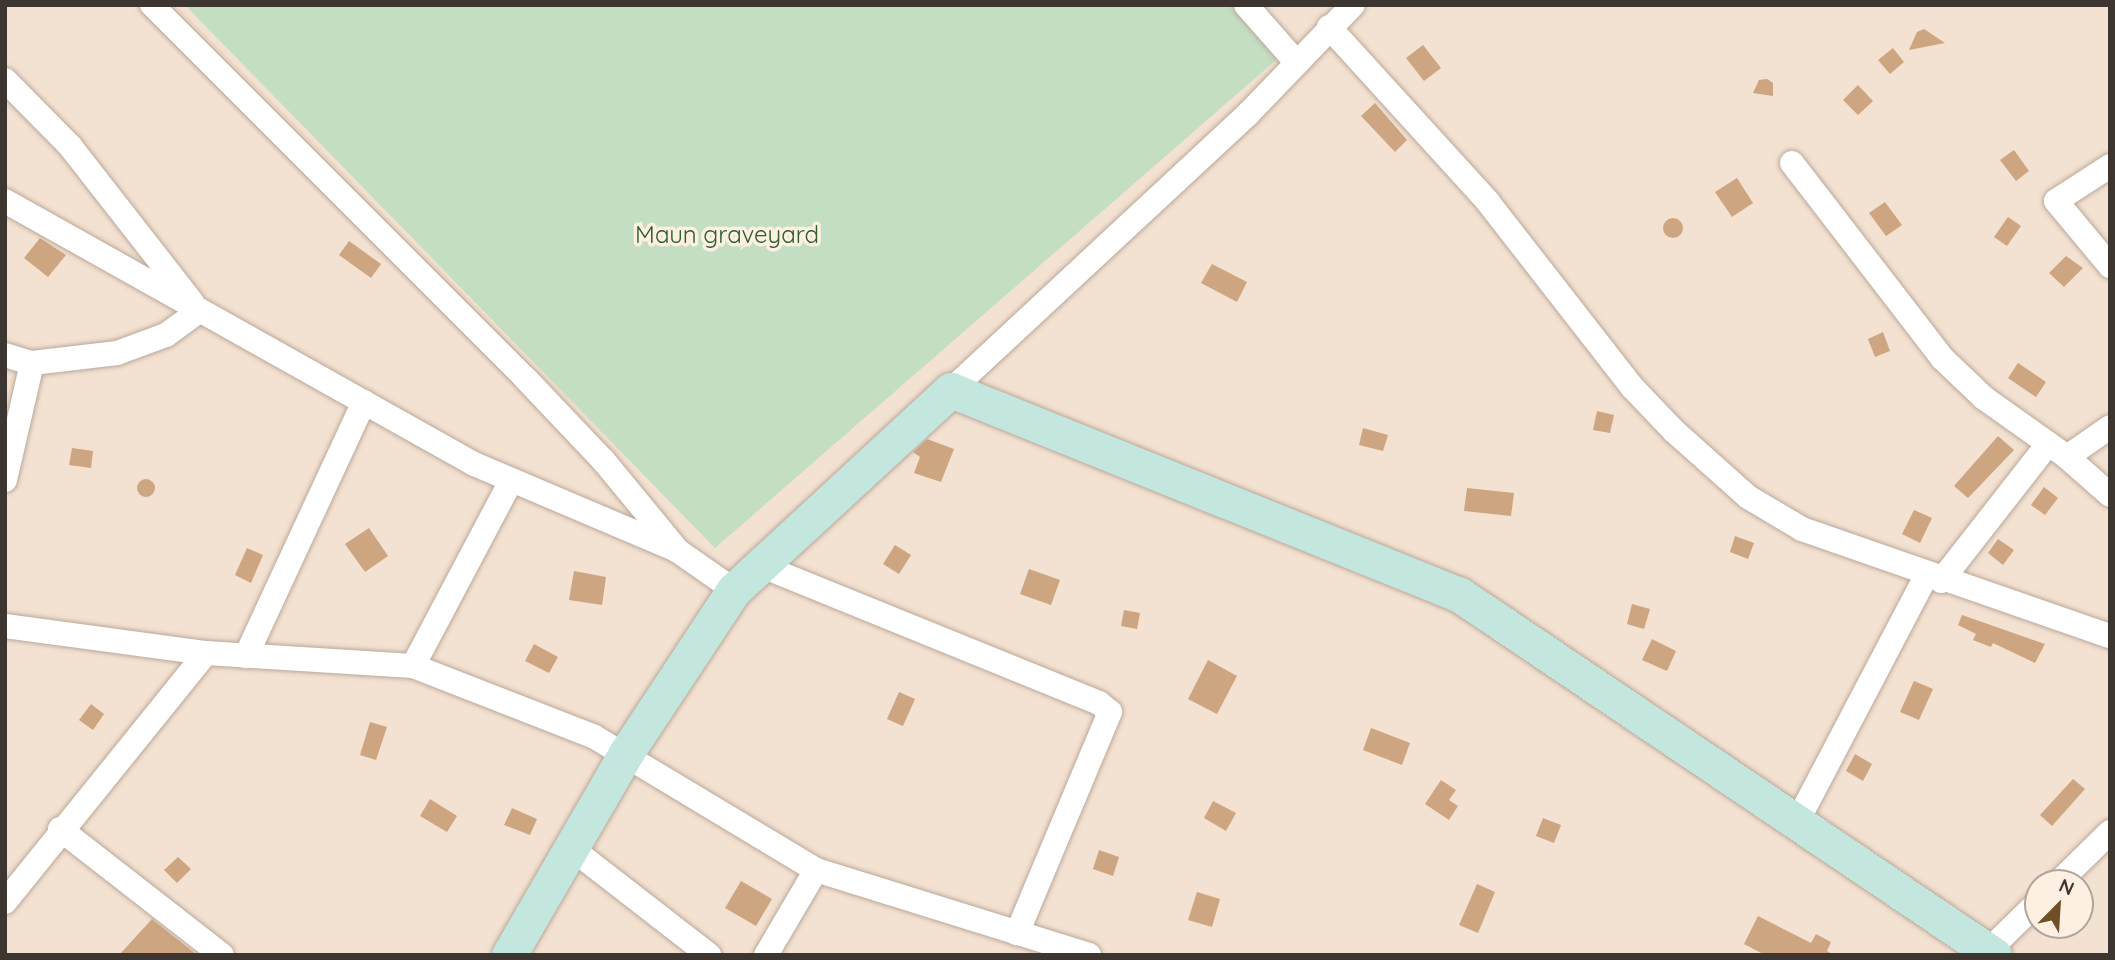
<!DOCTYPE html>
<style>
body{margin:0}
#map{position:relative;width:2115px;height:960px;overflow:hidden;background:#f3e1d1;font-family:Quicksand,sans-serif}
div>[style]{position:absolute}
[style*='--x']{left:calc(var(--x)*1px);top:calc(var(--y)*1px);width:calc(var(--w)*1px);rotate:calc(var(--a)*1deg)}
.green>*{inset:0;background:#c3dec2}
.building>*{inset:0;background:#cda580}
.round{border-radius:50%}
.roads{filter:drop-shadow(0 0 2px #baa899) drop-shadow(0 0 2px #baa899)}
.street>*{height:24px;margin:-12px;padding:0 12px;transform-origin:12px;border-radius:12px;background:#fff}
.secondary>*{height:35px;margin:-17.5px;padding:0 17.5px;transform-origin:17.5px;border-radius:17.5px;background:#c3e6df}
span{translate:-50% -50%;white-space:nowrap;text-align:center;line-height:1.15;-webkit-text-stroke:7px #fdefe2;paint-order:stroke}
.park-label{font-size:24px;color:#2c612d}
.frame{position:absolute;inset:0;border:7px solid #3d3630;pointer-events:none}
.north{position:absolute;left:2024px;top:869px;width:70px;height:70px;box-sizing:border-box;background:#fdefe2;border:2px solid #b0a59b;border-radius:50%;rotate:24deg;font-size:19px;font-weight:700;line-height:28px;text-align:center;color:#3d3630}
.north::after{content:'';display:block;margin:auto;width:24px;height:32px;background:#6f5026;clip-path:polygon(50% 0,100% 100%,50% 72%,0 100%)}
</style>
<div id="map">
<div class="green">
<div style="clip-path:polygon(185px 5px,1240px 5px,1283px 54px,715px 548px)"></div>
</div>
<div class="building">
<div style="clip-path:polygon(1924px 29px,1945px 43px,1909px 50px,1917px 32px)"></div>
<div style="clip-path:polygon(1423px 45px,1441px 68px,1424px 81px,1406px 58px)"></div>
<div style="clip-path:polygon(1893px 48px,1904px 62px,1890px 74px,1878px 60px)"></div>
<div style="clip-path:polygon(1767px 79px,1773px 83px,1773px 96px,1753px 93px,1759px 80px)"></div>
<div style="clip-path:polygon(1858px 85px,1873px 101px,1858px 115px,1843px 100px)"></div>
<div style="clip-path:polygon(1375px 103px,1407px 140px,1395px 152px,1361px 116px)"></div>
<div style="clip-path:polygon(2014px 150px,2029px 171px,2016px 181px,2000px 160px)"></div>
<div style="clip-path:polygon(1737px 178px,1753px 203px,1732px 217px,1715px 192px)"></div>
<div style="clip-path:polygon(1885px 202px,1902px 225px,1886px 236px,1869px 213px)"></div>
<div style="clip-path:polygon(2008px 217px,2021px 226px,2007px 246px,1994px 237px)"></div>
<div class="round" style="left:1663px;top:218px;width:20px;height:20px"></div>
<div style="clip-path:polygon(40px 238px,66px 255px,48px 277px,24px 258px)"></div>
<div style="clip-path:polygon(349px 241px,381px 264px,371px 278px,339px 255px)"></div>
<div style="clip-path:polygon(2066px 256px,2083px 268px,2064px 287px,2049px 273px)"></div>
<div style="clip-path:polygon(1212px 264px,1247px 282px,1237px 302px,1201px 283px)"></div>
<div style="clip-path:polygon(1883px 332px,1890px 351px,1875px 357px,1868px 339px)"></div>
<div style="clip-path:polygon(2018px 363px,2046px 382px,2036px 397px,2008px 378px)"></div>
<div style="clip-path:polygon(1597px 411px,1614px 415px,1610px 433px,1593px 430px)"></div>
<div style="clip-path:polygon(1363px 428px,1388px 435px,1383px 451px,1359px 445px)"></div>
<div style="clip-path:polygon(1998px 436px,2014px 450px,1968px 498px,1954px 486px)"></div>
<div style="clip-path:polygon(927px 439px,954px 449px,941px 482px,914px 473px,920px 457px,913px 452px)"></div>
<div style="clip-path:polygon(72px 448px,93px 451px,91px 468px,69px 465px)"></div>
<div class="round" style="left:137px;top:479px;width:18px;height:18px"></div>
<div style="clip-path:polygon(2044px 487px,2058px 498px,2045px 515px,2031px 505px)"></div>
<div style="clip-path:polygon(1467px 488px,1514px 493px,1511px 516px,1464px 511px)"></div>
<div style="clip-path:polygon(1914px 510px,1932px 518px,1920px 543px,1902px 534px)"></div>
<div style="clip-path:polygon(369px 528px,388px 556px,365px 572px,345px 544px)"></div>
<div style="clip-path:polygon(1735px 536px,1754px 543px,1748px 559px,1730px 552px)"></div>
<div style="clip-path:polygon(1998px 539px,2014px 550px,2003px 565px,1988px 553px)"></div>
<div style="clip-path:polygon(895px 545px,911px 555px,899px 574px,883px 564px)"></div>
<div style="clip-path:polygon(247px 548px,263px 555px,251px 583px,235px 575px)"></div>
<div style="clip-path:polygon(1029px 569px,1060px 580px,1051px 605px,1020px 594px)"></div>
<div style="clip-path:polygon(574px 571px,606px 577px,602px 605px,569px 600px)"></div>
<div style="clip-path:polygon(1632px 604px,1650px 609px,1644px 629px,1627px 624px)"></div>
<div style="clip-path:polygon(1124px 610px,1140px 613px,1137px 629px,1121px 626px)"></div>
<div style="clip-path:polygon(1962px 615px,2045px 644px,2035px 663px,1993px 643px,1991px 647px,1973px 640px,1976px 634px,1958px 625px)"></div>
<div style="clip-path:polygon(1652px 639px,1676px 651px,1667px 671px,1642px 660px)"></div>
<div style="clip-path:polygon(534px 644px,558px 657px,549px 673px,525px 661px)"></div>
<div style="clip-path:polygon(1208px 660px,1237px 676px,1217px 714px,1188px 699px)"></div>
<div style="clip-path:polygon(1914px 681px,1933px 689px,1919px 720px,1900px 712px)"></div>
<div style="clip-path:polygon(899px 692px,915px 699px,903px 726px,887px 719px)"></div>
<div style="clip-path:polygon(91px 704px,104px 714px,93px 730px,79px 720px)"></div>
<div style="clip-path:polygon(370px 722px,387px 727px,376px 760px,360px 755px)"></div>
<div style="clip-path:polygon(1371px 728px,1410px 743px,1402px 765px,1363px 750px)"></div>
<div style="clip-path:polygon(1855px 754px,1872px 764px,1863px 781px,1846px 771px)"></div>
<div style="clip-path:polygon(2073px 779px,2085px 789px,2052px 826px,2040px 815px)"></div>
<div style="clip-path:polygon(1441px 780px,1456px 790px,1449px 800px,1458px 806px,1449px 820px,1425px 804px)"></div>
<div style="clip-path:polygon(430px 799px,457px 816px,447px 832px,420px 816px)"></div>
<div style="clip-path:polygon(1213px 801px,1236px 813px,1226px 831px,1204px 818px)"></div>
<div style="clip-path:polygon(512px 808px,537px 819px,530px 835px,504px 825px)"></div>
<div style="clip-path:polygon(1543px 818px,1561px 825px,1554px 843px,1536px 836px)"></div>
<div style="clip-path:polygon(1099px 850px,1119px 857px,1113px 876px,1093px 869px)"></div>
<div style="clip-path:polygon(178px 857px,191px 869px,177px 883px,164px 870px)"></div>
<div style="clip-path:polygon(741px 881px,772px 899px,756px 926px,725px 908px)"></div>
<div style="clip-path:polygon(1477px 884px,1495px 892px,1478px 933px,1459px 925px)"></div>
<div style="clip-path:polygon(1197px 892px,1220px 899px,1212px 927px,1188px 920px)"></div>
<div style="clip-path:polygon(1758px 916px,1811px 943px,1816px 934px,1831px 942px,1827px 951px,1834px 955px,1765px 955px,1744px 944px)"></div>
<div style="clip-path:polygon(152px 919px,197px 955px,119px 955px)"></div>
</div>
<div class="roads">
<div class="street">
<div style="--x:152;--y:5;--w:529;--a:45"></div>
<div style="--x:526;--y:379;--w:112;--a:46.5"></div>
<div style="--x:603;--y:460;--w:118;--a:50.5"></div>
<div style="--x:678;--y:551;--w:68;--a:34.9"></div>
<div style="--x:1246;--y:5;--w:77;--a:48.7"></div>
<div style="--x:1329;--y:27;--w:236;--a:47.7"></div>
<div style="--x:1488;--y:202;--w:234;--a:52.1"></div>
<div style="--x:1632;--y:387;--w:61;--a:46.3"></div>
<div style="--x:1674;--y:431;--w:99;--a:41.7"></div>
<div style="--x:1748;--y:497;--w:63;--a:30.7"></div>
<div style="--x:1802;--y:529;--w:326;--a:19.2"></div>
<div style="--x:5;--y:80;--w:93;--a:45.4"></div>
<div style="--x:70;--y:146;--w:198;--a:52"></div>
<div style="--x:1792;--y:163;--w:246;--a:52.4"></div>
<div style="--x:1942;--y:358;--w:58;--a:43.6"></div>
<div style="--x:1984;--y:398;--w:102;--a:35.4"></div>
<div style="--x:2067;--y:457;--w:57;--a:41.5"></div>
<div style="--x:2110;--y:166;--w:64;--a:147.1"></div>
<div style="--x:2056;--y:201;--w:85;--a:50.3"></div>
<div style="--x:5;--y:201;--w:538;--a:29.28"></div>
<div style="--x:474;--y:464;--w:217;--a:23"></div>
<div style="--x:5;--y:355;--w:28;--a:17"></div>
<div style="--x:951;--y:390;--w:405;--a:-42.9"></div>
<div style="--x:1248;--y:114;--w:151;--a:-46.1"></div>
<div style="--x:2067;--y:457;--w:52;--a:-34.9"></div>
<div style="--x:5;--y:480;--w:120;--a:-77"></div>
<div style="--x:32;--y:363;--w:86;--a:-6.7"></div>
<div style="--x:117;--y:353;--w:52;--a:-20.2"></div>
<div style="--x:166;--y:335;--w:41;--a:-36"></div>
<div style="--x:757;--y:564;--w:369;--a:22.1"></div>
<div style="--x:1099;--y:703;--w:14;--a:39"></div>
<div style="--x:1110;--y:712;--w:240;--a:112.8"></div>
<div style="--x:1941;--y:581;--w:174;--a:-52"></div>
<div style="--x:5;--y:626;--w:203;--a:7.7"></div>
<div style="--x:206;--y:653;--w:207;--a:3.6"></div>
<div style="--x:413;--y:666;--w:193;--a:21.3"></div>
<div style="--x:593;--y:736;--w:260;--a:31"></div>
<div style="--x:816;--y:870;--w:286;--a:17.3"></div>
<div style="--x:246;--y:656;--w:280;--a:-65.1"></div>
<div style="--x:413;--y:666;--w:209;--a:-62.1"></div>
<div style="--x:1798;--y:820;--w:276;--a:-62.3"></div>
<div style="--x:60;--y:829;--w:205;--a:37.9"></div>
<div style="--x:571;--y:848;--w:175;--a:37.8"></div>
<div style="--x:2058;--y:883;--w:73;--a:-44.4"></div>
<div style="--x:5;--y:902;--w:320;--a:-51.1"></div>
<div style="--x:1989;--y:950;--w:69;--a:-44.4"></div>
<div style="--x:766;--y:955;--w:99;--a:-59.5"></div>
</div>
<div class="secondary">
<div style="--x:509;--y:955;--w:233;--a:-59.9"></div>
<div style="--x:626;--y:753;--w:196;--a:-56.5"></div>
<div style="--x:734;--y:590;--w:295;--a:-42.7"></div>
<div style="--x:951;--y:390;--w:549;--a:21.94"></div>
<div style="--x:1460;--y:595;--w:644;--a:33.99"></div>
</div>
</div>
<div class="park-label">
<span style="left:727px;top:235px">Maun graveyard</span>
</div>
<div class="frame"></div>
<div class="north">N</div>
</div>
